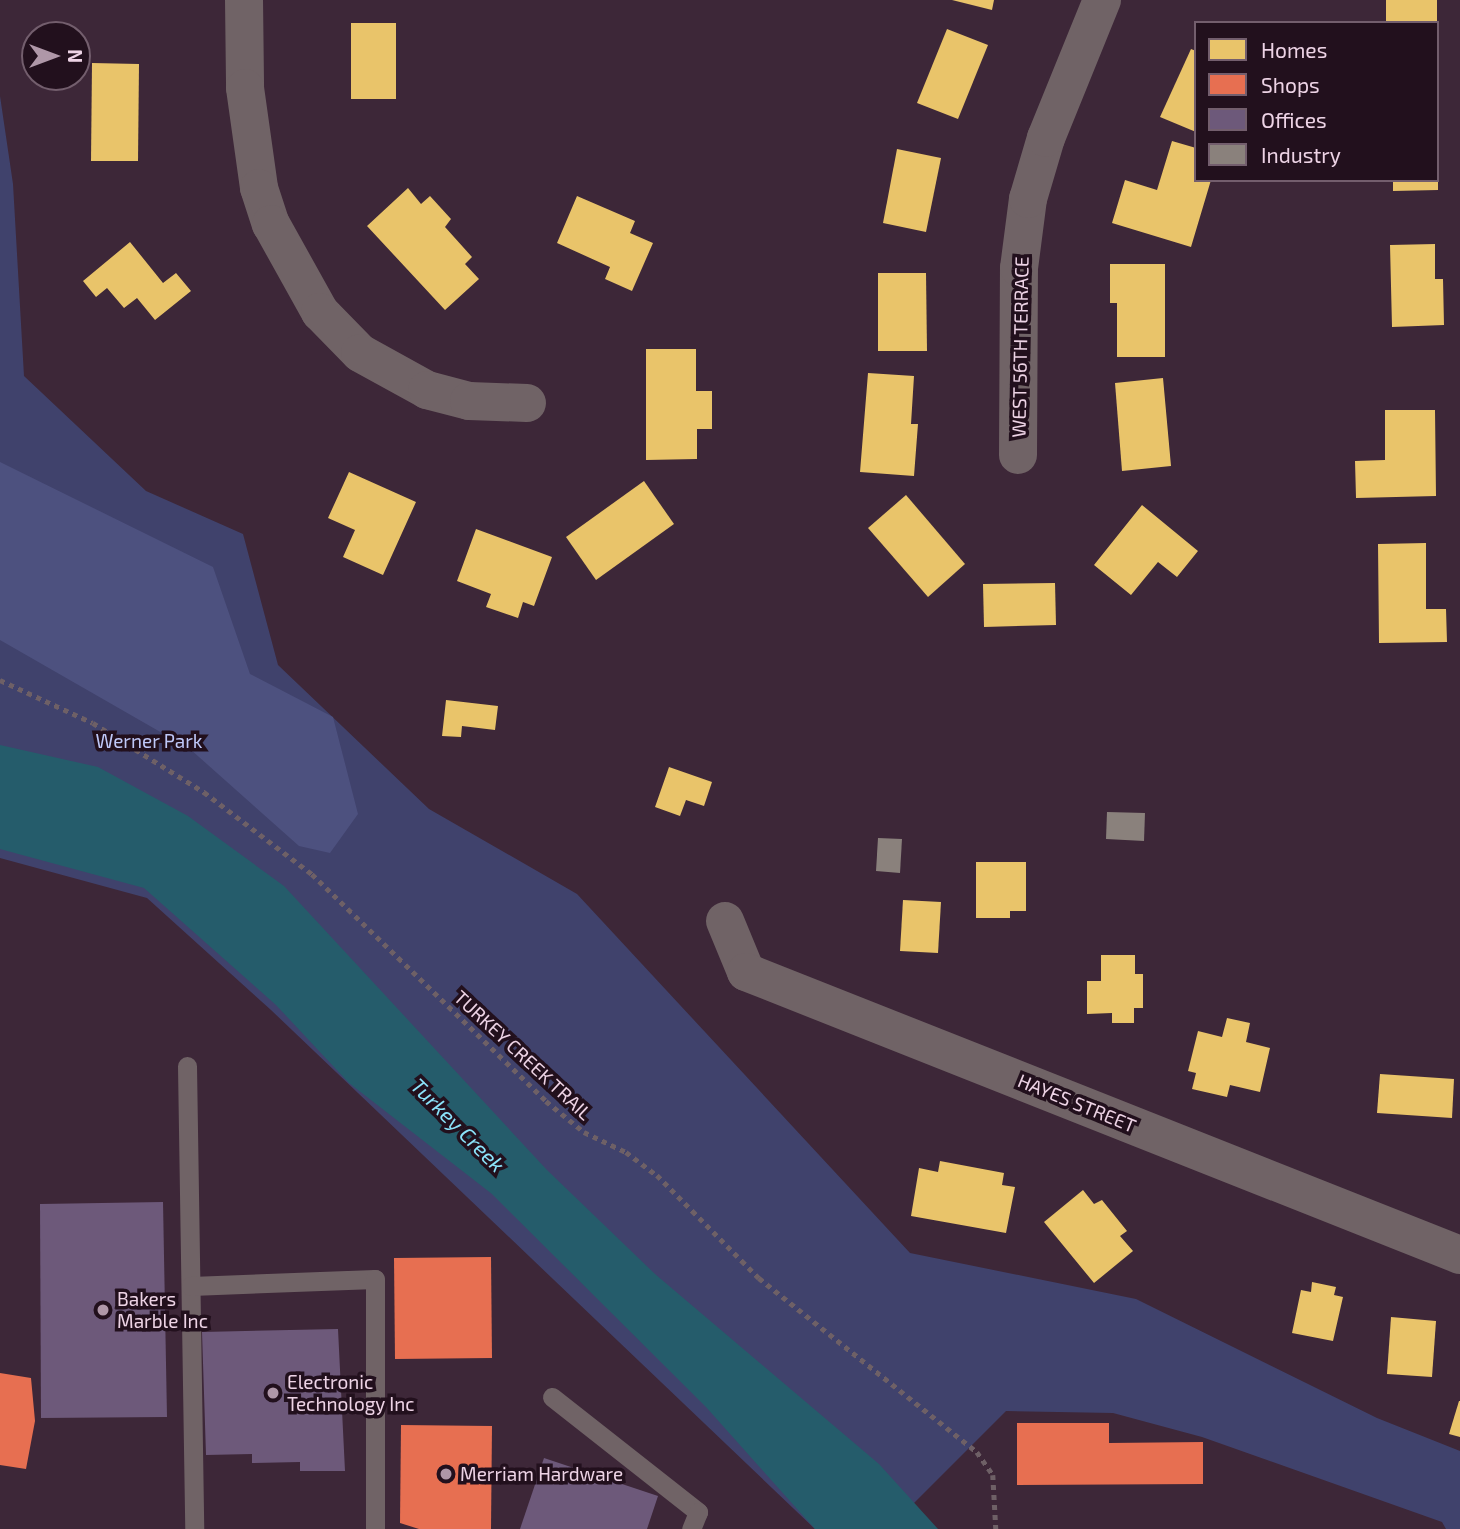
<!DOCTYPE html>
<style>
body{margin:0}
#map{position:relative;width:1460px;height:1529px;overflow:hidden;background:#3d2738;font-family:"Exo 2",sans-serif}
div>[style]{position:absolute}
[style*='--x']{left:calc(var(--x)*1px);top:calc(var(--y)*1px);width:calc(var(--w)*1px);rotate:calc(var(--a)*1deg)}
.green>*{inset:0;background:#40426c}
.forest>*{inset:0;background:#4d517f}
.water>*{inset:0;background:#255c6b}
.homes>*{inset:0;background:#e9c46a}
.shops>*{inset:0;background:#e76f51}
.offices>*{inset:0;background:#6d597a}
.industry>*{inset:0;background:#8a817c}
.path>*{height:4.5px;margin-top:-2.25px;transform-origin:0;background:repeating-linear-gradient(90deg,#6e6066 0 5px,transparent 0 10px)}
.service>*{height:19px;margin:-9.5px;padding:0 9.5px;transform-origin:9.5px;border-radius:9.5px;background:#706366}
.minor>*{height:38px;margin:-19px;padding:0 19px;transform-origin:19px;border-radius:19px;background:#706366}
.dots>*{width:19px;height:19px;translate:-50% -50%;box-sizing:border-box;border:4px solid #22101d;border-radius:50%}
span{translate:-50% -50%;white-space:nowrap;text-align:center;line-height:1.15;-webkit-text-stroke:7px #22101d;paint-order:stroke}
.street-label{font-size:19px;color:#edd3e5}
.park-label{font-size:19px;color:#bfc8f8}
.poi-label{font-size:19px;color:#edd3e5}
.left{translate:0 -50%;text-align:left}
.water-label{font-size:21px;color:#8be3fa;font-style:italic}
.legend{position:absolute;left:1194px;top:21px;width:245px;height:161px;box-sizing:border-box;background:#22101d;border:2px solid #735e6d;margin:0;padding:9px 12px;list-style:none;font-size:21px;color:#edd3e5}
.legend li{display:flex;align-items:center;gap:14px;height:35px}
.legend b{width:35px;border:2px solid #735e6d}
.north{position:absolute;left:21px;top:21px;width:70px;height:70px;box-sizing:border-box;background:#22101d;border:2px solid #735e6d;border-radius:50%;rotate:90deg;font-size:19px;font-weight:700;line-height:28px;text-align:center;color:#edd3e5}
.north::after{content:'';display:block;margin:auto;width:24px;height:32px;background:#af97a8;clip-path:polygon(50% 0,100% 100%,50% 72%,0 100%)}
</style>
<div id="map">
<div class="green">
<div style="clip-path:polygon(0 96px,13px 184px,24px 376px,146px 491px,243px 534px,278px 665px,429px 809px,577px 894px,910px 1253px,1136px 1299px,1377px 1418px,1460px 1451px,1460px 1529px,1446px 1529px,1442px 1522px,1202px 1437px,1113px 1413px,1006px 1411px,888px 1529px,815px 1529px,271px 1010px,147px 898px,0 858px)"></div>
</div>
<div class="forest">
<div style="clip-path:polygon(0 462px,213px 567px,250px 674px,333px 717px,358px 814px,330px 853px,299px 846px,190px 749px,0 640px)"></div>
</div>
<div class="water">
<div style="clip-path:polygon(0 745px,98px 767px,188px 816px,284px 886px,547px 1170px,655px 1274px,879px 1464px,938px 1529px,815px 1529px,706px 1407px,492px 1194px,349px 1083px,276px 1005px,144px 888px,0 849px)"></div>
</div>
<div class="homes">
<div style="clip-path:polygon(952px 0,994px 0,992px 10px)"></div>
<div style="clip-path:polygon(1386px 0,1437px 0,1437px 23px,1386px 23px)"></div>
<div style="clip-path:polygon(351px 23px,396px 23px,396px 99px,351px 99px)"></div>
<div style="clip-path:polygon(947px 29px,988px 45px,958px 119px,917px 103px)"></div>
<div style="clip-path:polygon(1191px 49px,1196px 51px,1196px 132px,1160px 117px)"></div>
<div style="clip-path:polygon(92px 63px,139px 64px,138px 161px,91px 161px)"></div>
<div style="clip-path:polygon(1172px 141px,1196px 148px,1196px 180px,1211px 180px,1191px 247px,1112px 223px,1125px 180px,1157px 190px)"></div>
<div style="clip-path:polygon(897px 149px,941px 158px,926px 232px,883px 223px)"></div>
<div style="clip-path:polygon(1393px 180px,1438px 180px,1438px 190px,1393px 191px)"></div>
<div style="clip-path:polygon(408px 188px,421px 204px,430px 196px,451px 219px,445px 227px,472px 257px,465px 264px,479px 279px,445px 310px,367px 226px)"></div>
<div style="clip-path:polygon(577px 196px,635px 221px,630px 233px,653px 243px,632px 291px,605px 279px,610px 267px,557px 243px)"></div>
<div style="clip-path:polygon(130px 242px,163px 283px,176px 273px,191px 291px,155px 320px,137px 298px,124px 308px,107px 288px,96px 297px,83px 281px)"></div>
<div style="clip-path:polygon(1435px 244px,1435px 279px,1443px 279px,1444px 325px,1392px 327px,1390px 245px)"></div>
<div style="clip-path:polygon(1110px 264px,1165px 264px,1165px 357px,1117px 357px,1117px 303px,1110px 303px)"></div>
<div style="clip-path:polygon(878px 273px,926px 273px,927px 351px,878px 351px)"></div>
<div style="clip-path:polygon(646px 349px,696px 349px,696px 391px,712px 391px,712px 429px,697px 429px,697px 459px,646px 460px)"></div>
<div style="clip-path:polygon(868px 373px,914px 376px,911px 424px,918px 424px,914px 476px,860px 472px)"></div>
<div style="clip-path:polygon(1163px 378px,1171px 466px,1122px 471px,1115px 383px)"></div>
<div style="clip-path:polygon(1385px 410px,1435px 410px,1436px 496px,1356px 498px,1355px 461px,1385px 460px)"></div>
<div style="clip-path:polygon(349px 472px,416px 502px,383px 575px,343px 557px,355px 530px,328px 518px)"></div>
<div style="clip-path:polygon(644px 481px,674px 524px,596px 580px,566px 537px)"></div>
<div style="clip-path:polygon(906px 495px,965px 564px,928px 597px,868px 528px)"></div>
<div style="clip-path:polygon(1142px 505px,1198px 551px,1177px 577px,1158px 562px,1131px 595px,1094px 565px)"></div>
<div style="clip-path:polygon(476px 529px,552px 557px,534px 606px,523px 602px,518px 618px,486px 607px,491px 594px,457px 581px)"></div>
<div style="clip-path:polygon(1426px 543px,1426px 609px,1446px 609px,1447px 642px,1379px 643px,1378px 544px)"></div>
<div style="clip-path:polygon(1055px 583px,1056px 625px,984px 627px,983px 584px)"></div>
<div style="clip-path:polygon(446px 700px,498px 706px,495px 730px,462px 726px,461px 737px,442px 736px)"></div>
<div style="clip-path:polygon(669px 767px,712px 782px,704px 806px,686px 800px,680px 816px,655px 807px)"></div>
<div style="clip-path:polygon(976px 862px,1026px 862px,1026px 911px,1010px 911px,1010px 918px,976px 918px)"></div>
<div style="clip-path:polygon(903px 900px,941px 902px,938px 953px,900px 951px)"></div>
<div style="clip-path:polygon(1101px 955px,1135px 955px,1135px 974px,1143px 974px,1143px 1008px,1134px 1008px,1134px 1023px,1112px 1023px,1112px 1013px,1087px 1014px,1087px 981px,1101px 981px)"></div>
<div style="clip-path:polygon(1227px 1018px,1250px 1023px,1246px 1042px,1270px 1048px,1260px 1092px,1230px 1085px,1227px 1097px,1192px 1089px,1196px 1073px,1188px 1071px,1198px 1031px,1222px 1037px)"></div>
<div style="clip-path:polygon(1380px 1074px,1454px 1079px,1452px 1118px,1377px 1113px)"></div>
<div style="clip-path:polygon(940px 1161px,1004px 1173px,1002px 1185px,1015px 1187px,1006px 1233px,911px 1216px,919px 1168px,938px 1172px)"></div>
<div style="clip-path:polygon(1083px 1190px,1094px 1204px,1102px 1200px,1127px 1231px,1120px 1236px,1133px 1251px,1094px 1283px,1044px 1222px)"></div>
<div style="clip-path:polygon(1312px 1282px,1336px 1287px,1334px 1295px,1343px 1297px,1333px 1341px,1292px 1333px,1301px 1290px,1311px 1292px)"></div>
<div style="clip-path:polygon(1391px 1317px,1436px 1321px,1432px 1377px,1387px 1374px)"></div>
<div style="clip-path:polygon(1459px 1401px,1460px 1401px,1460px 1437px,1449px 1434px)"></div>
</div>
<div class="shops">
<div style="clip-path:polygon(491px 1257px,492px 1358px,395px 1359px,394px 1258px)"></div>
<div style="clip-path:polygon(0 1373px,31px 1378px,35px 1421px,26px 1469px,0 1465px)"></div>
<div style="clip-path:polygon(1017px 1423px,1109px 1423px,1109px 1443px,1203px 1442px,1203px 1484px,1017px 1485px)"></div>
<div style="clip-path:polygon(401px 1425px,492px 1426px,491px 1529px,419px 1529px,400px 1523px)"></div>
</div>
<div class="offices">
<div style="clip-path:polygon(163px 1202px,167px 1417px,41px 1418px,40px 1204px)"></div>
<div style="clip-path:polygon(338px 1329px,345px 1471px,300px 1471px,300px 1462px,252px 1463px,252px 1454px,206px 1455px,202px 1332px)"></div>
<div style="clip-path:polygon(544px 1458px,658px 1496px,647px 1529px,520px 1529px)"></div>
</div>
<div class="industry">
<div style="clip-path:polygon(1107px 812px,1145px 813px,1144px 841px,1106px 839px)"></div>
<div style="clip-path:polygon(878px 838px,902px 839px,900px 873px,876px 871px)"></div>
</div>
<div class="path">
<div style="--x:0;--y:680;--w:102;--a:24.8"></div>
<div style="--x:93;--y:723;--w:131;--a:31.9"></div>
<div style="--x:204;--y:792;--w:136;--a:37.2"></div>
<div style="--x:312;--y:874;--w:326;--a:44.1"></div>
<div style="--x:546;--y:1101;--w:49;--a:39.2"></div>
<div style="--x:584;--y:1132;--w:47;--a:25.5"></div>
<div style="--x:626;--y:1152;--w:39;--a:37"></div>
<div style="--x:657;--y:1175;--w:145;--a:45.3"></div>
<div style="--x:759;--y:1278;--w:279;--a:38.6"></div>
<div style="--x:977;--y:1452;--w:28;--a:55"></div>
<div style="--x:993;--y:1475;--w:54;--a:86.8"></div>
</div>
<div class="service">
<div style="--x:187;--y:1066;--w:463;--a:89.1"></div>
<div style="--x:191;--y:1286;--w:184;--a:-2.2"></div>
<div style="--x:375;--y:1279;--w:250;--a:90"></div>
<div style="--x:552;--y:1397;--w:186;--a:38.2"></div>
<div style="--x:698;--y:1512;--w:18;--a:112"></div>
</div>
<div class="minor">
<div style="--x:244;--y:0;--w:88;--a:89.3"></div>
<div style="--x:245;--y:88;--w:101;--a:82"></div>
<div style="--x:259;--y:188;--w:38;--a:72"></div>
<div style="--x:271;--y:224;--w:101;--a:60.9"></div>
<div style="--x:320;--y:312;--w:57;--a:45.7"></div>
<div style="--x:360;--y:353;--w:77;--a:28.9"></div>
<div style="--x:427;--y:390;--w:43;--a:14.7"></div>
<div style="--x:469;--y:401;--w:58;--a:2"></div>
<div style="--x:1018;--y:455;--w:187;--a:-89.7"></div>
<div style="--x:1019;--y:268;--w:70;--a:-82.6"></div>
<div style="--x:1028;--y:199;--w:64;--a:-73.6"></div>
<div style="--x:1046;--y:138;--w:149;--a:-67.9"></div>
<div style="--x:725;--y:921;--w:55;--a:67.6"></div>
<div style="--x:746;--y:972;--w:768;--a:21.62"></div>
</div>
<div class="dots">
<div style="left:103px;top:1310px;background:#af97a8"></div>
<div style="left:273px;top:1393px;background:#af97a8"></div>
<div style="left:446px;top:1474px;background:#af97a8"></div>
</div>
<div class="street-label">
<span style="left:1020px;top:347px;rotate:-89deg">WEST 56TH TERRACE</span>
<span style="left:523px;top:1055px;rotate:43deg">TURKEY CREEK TRAIL</span>
<span style="left:1077px;top:1103px;rotate:22deg">HAYES STREET</span>
</div>
<div class="park-label">
<span style="left:149px;top:741px">Werner Park</span>
</div>
<div class="poi-label">
<span class="left" style="left:117px;top:1310px">Bakers<br>Marble Inc</span>
<span class="left" style="left:287px;top:1393px">Electronic<br>Technology Inc</span>
<span class="left" style="left:460px;top:1474px">Merriam Hardware</span>
</div>
<div class="water-label">
<span style="left:458px;top:1125px;rotate:45deg">Turkey Creek</span>
</div>
<ul class="legend">
<li><b style="height:19px;background:#e9c46a"></b>Homes</li>
<li><b style="height:19px;background:#e76f51"></b>Shops</li>
<li><b style="height:19px;background:#6d597a"></b>Offices</li>
<li><b style="height:19px;background:#8a817c"></b>Industry</li>
</ul>
<div class="north">N</div>
</div>
